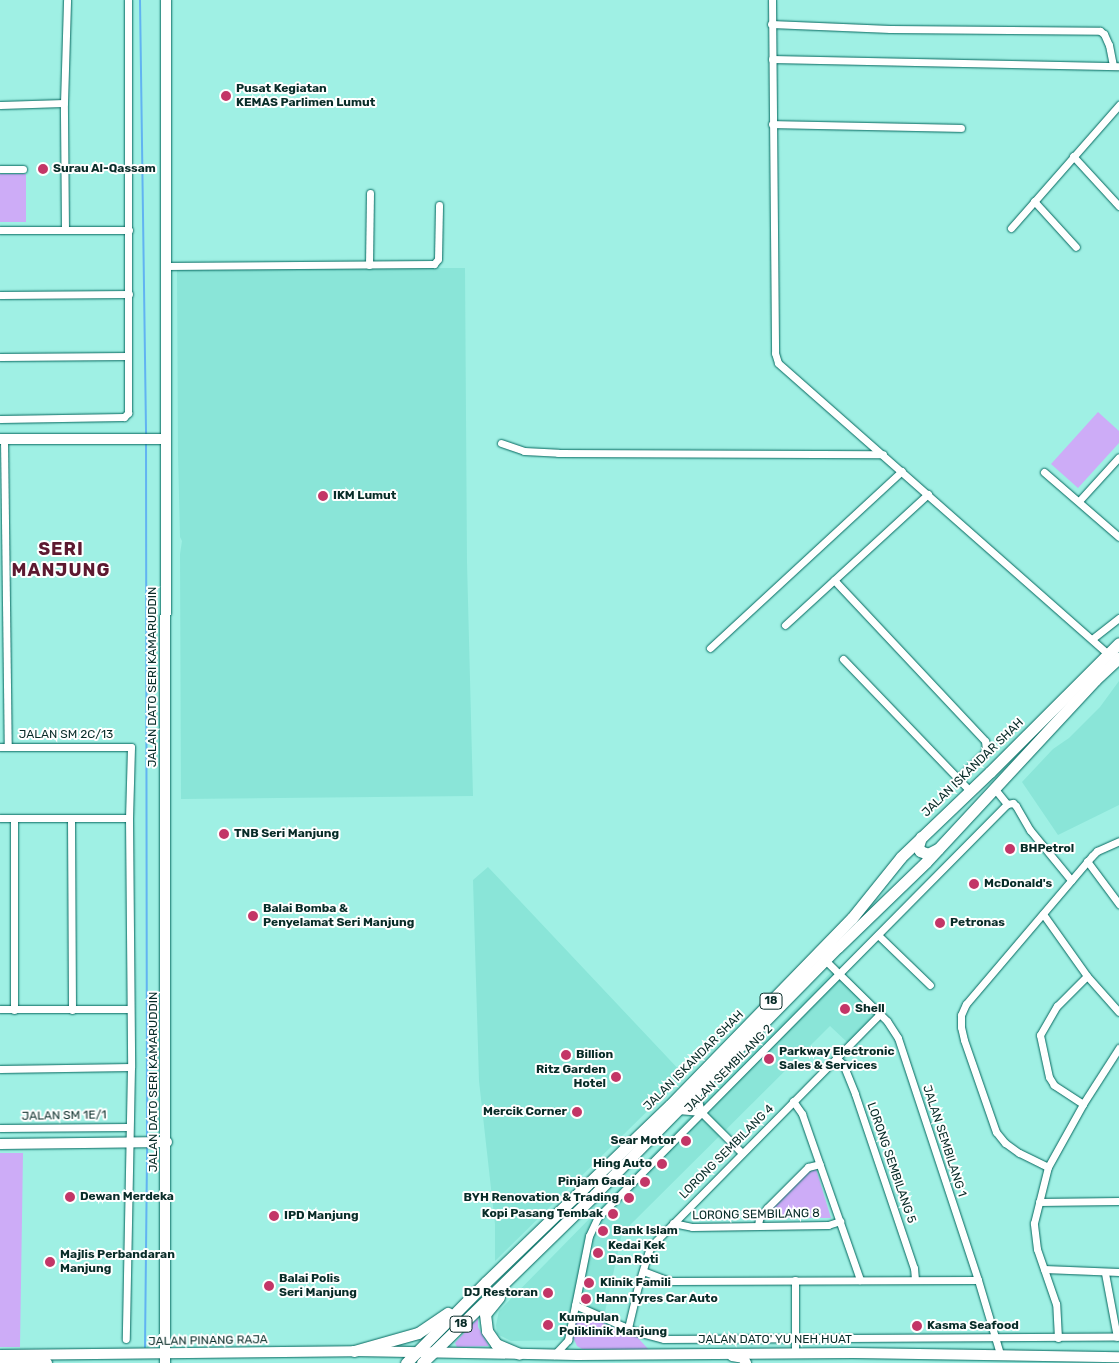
<!DOCTYPE html>
<style>
body{margin:0}
#map{position:relative;width:1119px;height:1363px;overflow:hidden;background:#9ff0e4;font-family:Rubik,sans-serif}
div>[style]{position:absolute}
[style*='--x']{left:calc(var(--x)*1px);top:calc(var(--y)*1px);width:calc(var(--w)*1px);rotate:calc(var(--a)*1deg)}
.built>*{inset:0;background:#8ae5d8}
.green>*{inset:0;background:#cdacf7}
.stream>*{height:2px;margin:-1px;padding:0 1px;transform-origin:1px;border-radius:1px;background:#61b3f2}
.roads{filter:drop-shadow(0 0 1px #04675e) drop-shadow(0 0 1px #04675e)}
.street>*{height:7px;margin:-3.5px;padding:0 3.5px;transform-origin:3.5px;border-radius:3.5px;background:#fff}
.secondary>*{height:10px;margin:-5px;padding:0 5px;transform-origin:5px;border-radius:5px;background:#fff}
.primary>*{height:11px;margin:-5.5px;padding:0 5.5px;transform-origin:5.5px;border-radius:5.5px;background:#fff}
.dots>*{width:14px;height:14px;translate:-50% -50%;box-sizing:border-box;border:2px solid #fff;border-radius:50%}
span{translate:-50% -50%;white-space:nowrap;text-align:center;line-height:1.15;-webkit-text-stroke:4px #fff;paint-order:stroke}
.shield-label span{padding:1px 4px;background:#fff;border:1px solid;border-radius:4px;-webkit-text-stroke-width:0}
.shield-label{font-size:11px;color:#082c28;font-weight:700}
.poi-label{font-size:12px;color:#082c28;font-weight:700}
.left{translate:0 -50%;text-align:left}
.right{translate:-100% -50%;text-align:right}
.street-label{font-size:12px;color:#082c28}
.district-label{font-size:18px;color:#5d1930;font-weight:700;letter-spacing:1px}
</style>
<div id="map">
<div class="built">
<div style="clip-path:polygon(177px 268px,465px 268px,467px 562px,473px 796px,181px 799px,180px 554px,182px 541px,180px 537px,178px 454px)"></div>
<div style="clip-path:polygon(1119px 681px,1119px 805px,1058px 835px,1022px 782px,1053px 749px,1069px 738px,1100px 707px)"></div>
<div style="clip-path:polygon(488px 867px,684px 1075px,495px 1261px,495px 1224px,479px 1081px,473px 880px)"></div>
<div style="clip-path:polygon(837px 966px,882px 1010px,848px 1043px,830px 1026px,622px 1233px,603px 1321px,579px 1311px,571px 1340px,511px 1341px,497px 1334px,496px 1325px,499px 1311px)"></div>
</div>
<div class="green">
<div style="clip-path:polygon(0 174px,26px 174px,26px 222px,0 222px)"></div>
<div style="clip-path:polygon(1098px 412px,1119px 431px,1119px 443px,1078px 488px,1051px 464px)"></div>
<div style="clip-path:polygon(0 1153px,23px 1153px,20px 1347px,0 1347px)"></div>
<div style="clip-path:polygon(816px 1169px,831px 1218px,769px 1218px,768px 1211px,807px 1173px)"></div>
<div style="clip-path:polygon(583px 1315px,637px 1337px,651px 1352px,582px 1349px,577px 1346px,573px 1337px,576px 1318px)"></div>
<div style="clip-path:polygon(478px 1318px,478px 1327px,489px 1346px,457px 1347px,455px 1343px)"></div>
</div>
<div class="stream">
<div style="--x:140;--y:0;--w:434;--a:89.2"></div>
<div style="--x:146;--y:442;--w:697;--a:89.92"></div>
<div style="--x:145;--y:1347;--w:200;--a:-89.4"></div>
</div>
<div class="roads">
<div class="street">
<div style="--x:772;--y:0;--w:353;--a:89.5"></div>
<div style="--x:775;--y:353;--w:10;--a:73"></div>
<div style="--x:778;--y:363;--w:439;--a:41.4"></div>
<div style="--x:771;--y:24;--w:119;--a:2.4"></div>
<div style="--x:890;--y:29;--w:210;--a:0.5"></div>
<div style="--x:1100;--y:31;--w:5;--a:37"></div>
<div style="--x:1104;--y:34;--w:12;--a:66"></div>
<div style="--x:1109;--y:45;--w:20;--a:79"></div>
<div style="--x:772;--y:59;--w:347;--a:1.2"></div>
<div style="--x:0;--y:105;--w:64;--a:-1.8"></div>
<div style="--x:772;--y:124;--w:189;--a:1.2"></div>
<div style="--x:1073;--y:156;--w:68;--a:47.4"></div>
<div style="--x:0;--y:169;--w:23;--a:0"></div>
<div style="--x:1034;--y:201;--w:62;--a:47.6"></div>
<div style="--x:1011;--y:228;--w:164;--a:-48.7"></div>
<div style="--x:0;--y:230;--w:129;--a:0"></div>
<div style="--x:65;--y:230;--w:127;--a:-90.5"></div>
<div style="--x:64;--y:103;--w:103;--a:-88.3"></div>
<div style="--x:369;--y:265;--w:72;--a:-89.2"></div>
<div style="--x:165;--y:266;--w:269;--a:-0.4"></div>
<div style="--x:434;--y:264;--w:6;--a:-51"></div>
<div style="--x:438;--y:259;--w:54;--a:-88.9"></div>
<div style="--x:0;--y:295;--w:129;--a:-0.4"></div>
<div style="--x:0;--y:357;--w:128;--a:-0.4"></div>
<div style="--x:0;--y:419;--w:124;--a:-0.9"></div>
<div style="--x:124;--y:417;--w:6;--a:-45"></div>
<div style="--x:128;--y:413;--w:413;--a:-90"></div>
<div style="--x:4;--y:439;--w:307;--a:89.3"></div>
<div style="--x:501;--y:443;--w:24;--a:19"></div>
<div style="--x:524;--y:451;--w:34;--a:3"></div>
<div style="--x:558;--y:453;--w:325;--a:0.2"></div>
<div style="--x:1044;--y:472;--w:99;--a:40.9"></div>
<div style="--x:1079;--y:501;--w:59;--a:-47.7"></div>
<div style="--x:834;--y:580;--w:221;--a:46.8"></div>
<div style="--x:985;--y:741;--w:10;--a:84"></div>
<div style="--x:986;--y:751;--w:40;--a:135"></div>
<div style="--x:785;--y:625;--w:194;--a:-42.5"></div>
<div style="--x:1092;--y:639;--w:34;--a:-38"></div>
<div style="--x:710;--y:648;--w:261;--a:-42.7"></div>
<div style="--x:843;--y:659;--w:183;--a:46.1"></div>
<div style="--x:0;--y:747;--w:131;--a:0"></div>
<div style="--x:131;--y:747;--w:71;--a:91.6"></div>
<div style="--x:129;--y:818;--w:249;--a:89.5"></div>
<div style="--x:131;--y:1067;--w:272;--a:91.1"></div>
<div style="--x:994;--y:788;--w:21;--a:51"></div>
<div style="--x:0;--y:818;--w:129;--a:0"></div>
<div style="--x:14;--y:819;--w:191;--a:90"></div>
<div style="--x:71;--y:819;--w:191;--a:89.7"></div>
<div style="--x:1087;--y:861;--w:54;--a:53.3"></div>
<div style="--x:1043;--y:914;--w:76;--a:54.6"></div>
<div style="--x:1087;--y:976;--w:48;--a:48.4"></div>
<div style="--x:878;--y:935;--w:72;--a:43.9"></div>
<div style="--x:825;--y:960;--w:87;--a:44.5"></div>
<div style="--x:887;--y:1021;--w:20;--a:57"></div>
<div style="--x:898;--y:1038;--w:255;--a:71.7"></div>
<div style="--x:978;--y:1280;--w:77;--a:73.4"></div>
<div style="--x:0;--y:1009;--w:130;--a:0"></div>
<div style="--x:836;--y:1058;--w:9;--a:41"></div>
<div style="--x:843;--y:1064;--w:32;--a:68"></div>
<div style="--x:855;--y:1094;--w:184;--a:71.3"></div>
<div style="--x:914;--y:1268;--w:12;--a:85"></div>
<div style="--x:0;--y:1069;--w:131;--a:-0.9"></div>
<div style="--x:696;--y:1092;--w:21;--a:76"></div>
<div style="--x:701;--y:1112;--w:58;--a:45"></div>
<div style="--x:793;--y:1101;--w:16;--a:55"></div>
<div style="--x:802;--y:1114;--w:176;--a:70.7"></div>
<div style="--x:1083;--y:1104;--w:35;--a:-147"></div>
<div style="--x:1054;--y:1085;--w:9;--a:-122"></div>
<div style="--x:1049;--y:1077;--w:43;--a:-102.1"></div>
<div style="--x:1040;--y:1035;--w:34;--a:-60"></div>
<div style="--x:1057;--y:1006;--w:42;--a:-45"></div>
<div style="--x:678;--y:1110;--w:23;--a:5"></div>
<div style="--x:0;--y:1128;--w:129;--a:-0.4"></div>
<div style="--x:1048;--y:1167;--w:32;--a:-154"></div>
<div style="--x:1019;--y:1153;--w:17;--a:-144"></div>
<div style="--x:1005;--y:1143;--w:14;--a:-129"></div>
<div style="--x:996;--y:1132;--w:97;--a:-109.2"></div>
<div style="--x:964;--y:1040;--w:13;--a:-103"></div>
<div style="--x:961;--y:1027;--w:12;--a:-90"></div>
<div style="--x:961;--y:1015;--w:12;--a:-66"></div>
<div style="--x:966;--y:1004;--w:194;--a:-49.6"></div>
<div style="--x:1092;--y:856;--w:7;--a:-45"></div>
<div style="--x:1097;--y:851;--w:24;--a:-24"></div>
<div style="--x:1039;--y:1202;--w:80;--a:-0.7"></div>
<div style="--x:673;--y:1223;--w:19;--a:12"></div>
<div style="--x:692;--y:1227;--w:136;--a:-0.8"></div>
<div style="--x:828;--y:1225;--w:13;--a:-18"></div>
<div style="--x:758;--y:1226;--w:7;--a:-82"></div>
<div style="--x:759;--y:1219;--w:14;--a:-54"></div>
<div style="--x:767;--y:1208;--w:58;--a:-45"></div>
<div style="--x:808;--y:1167;--w:12;--a:-14"></div>
<div style="--x:1044;--y:1269;--w:75;--a:2.3"></div>
<div style="--x:643;--y:1271;--w:28;--a:21"></div>
<div style="--x:669;--y:1281;--w:309;--a:-0.2"></div>
<div style="--x:1105;--y:1273;--w:65;--a:79.4"></div>
<div style="--x:795;--y:1280;--w:72;--a:90"></div>
<div style="--x:575;--y:1305;--w:64;--a:23.8"></div>
<div style="--x:634;--y:1331;--w:31;--a:15"></div>
<div style="--x:664;--y:1339;--w:455;--a:-0.3"></div>
<div style="--x:628;--y:1328;--w:43;--a:-76.6"></div>
<div style="--x:638;--y:1286;--w:38;--a:-73"></div>
<div style="--x:649;--y:1250;--w:11;--a:-52"></div>
<div style="--x:656;--y:1241;--w:319;--a:-45.4"></div>
<div style="--x:1058;--y:1338;--w:34;--a:-93"></div>
<div style="--x:1056;--y:1304;--w:58;--a:-109.1"></div>
<div style="--x:1037;--y:1249;--w:26;--a:-97"></div>
<div style="--x:1034;--y:1223;--w:58;--a:-76"></div>
<div style="--x:1048;--y:1167;--w:72;--a:-60.9"></div>
<div style="--x:1083;--y:1104;--w:67;--a:-57.3"></div>
<div style="--x:554;--y:1355;--w:21;--a:-47"></div>
<div style="--x:568;--y:1340;--w:106;--a:-78.6"></div>
<div style="--x:589;--y:1236;--w:21;--a:-65"></div>
<div style="--x:598;--y:1217;--w:581;--a:-45.28"></div>
<div style="--x:1007;--y:804;--w:6;--a:-9"></div>
<div style="--x:1013;--y:803;--w:4;--a:45"></div>
<div style="--x:1016;--y:806;--w:28;--a:60"></div>
<div style="--x:1030;--y:830;--w:65;--a:50.6"></div>
</div>
<div class="secondary">
<div style="--x:0;--y:439;--w:165;--a:0"></div>
<div style="--x:0;--y:1144;--w:167;--a:-0.7"></div>
<div style="--x:0;--y:1355;--w:354;--a:-0.6"></div>
<div style="--x:354;--y:1351;--w:223;--a:1"></div>
<div style="--x:577;--y:1355;--w:276;--a:-0.4"></div>
<div style="--x:853;--y:1353;--w:266;--a:0.9"></div>
<div style="--x:732;--y:1356;--w:11;--a:10"></div>
<div style="--x:743;--y:1358;--w:6;--a:59"></div>
<div style="--x:0;--y:1363;--w:47;--a:0"></div>
<div style="--x:165;--y:1363;--w:1363;--a:-89.96"></div>
</div>
<div class="primary">
<div style="--x:921;--y:837;--w:10;--a:107"></div>
<div style="--x:918;--y:847;--w:4;--a:63"></div>
<div style="--x:920;--y:851;--w:9;--a:21"></div>
<div style="--x:928;--y:854;--w:11;--a:-27"></div>
<div style="--x:499;--y:1297;--w:22;--a:129"></div>
<div style="--x:485;--y:1314;--w:17;--a:83"></div>
<div style="--x:487;--y:1331;--w:16;--a:55"></div>
<div style="--x:496;--y:1344;--w:25;--a:23"></div>
<div style="--x:354;--y:1351;--w:66;--a:-15.7"></div>
<div style="--x:418;--y:1333;--w:36;--a:-34"></div>
<div style="--x:406;--y:1363;--w:114;--a:-45.4"></div>
<div style="--x:486;--y:1282;--w:255;--a:-43.9"></div>
<div style="--x:670;--y:1105;--w:261;--a:-45.8"></div>
<div style="--x:852;--y:918;--w:78;--a:-51.2"></div>
<div style="--x:901;--y:857;--w:123;--a:-43.7"></div>
<div style="--x:990;--y:772;--w:182;--a:-45"></div>
<div style="--x:422;--y:1363;--w:242;--a:-44.3"></div>
<div style="--x:595;--y:1194;--w:346;--a:-45.5"></div>
<div style="--x:838;--y:947;--w:122;--a:-44"></div>
<div style="--x:926;--y:862;--w:248;--a:-47.1"></div>
<div style="--x:1095;--y:680;--w:33;--a:-43"></div>
</div>
</div>
<div class="dots">
<div style="left:226px;top:96px;background:#c33667"></div>
<div style="left:43px;top:169px;background:#c33667"></div>
<div style="left:323px;top:496px;background:#c33667"></div>
<div style="left:224px;top:834px;background:#c33667"></div>
<div style="left:1010px;top:849px;background:#c33667"></div>
<div style="left:974px;top:884px;background:#c33667"></div>
<div style="left:253px;top:916px;background:#c33667"></div>
<div style="left:940px;top:923px;background:#c33667"></div>
<div style="left:845px;top:1009px;background:#c33667"></div>
<div style="left:566px;top:1055px;background:#c33667"></div>
<div style="left:769px;top:1059px;background:#c33667"></div>
<div style="left:616px;top:1077px;background:#c33667"></div>
<div style="left:577px;top:1112px;background:#c33667"></div>
<div style="left:686px;top:1141px;background:#c33667"></div>
<div style="left:662px;top:1164px;background:#c33667"></div>
<div style="left:645px;top:1182px;background:#c33667"></div>
<div style="left:70px;top:1197px;background:#c33667"></div>
<div style="left:629px;top:1198px;background:#c33667"></div>
<div style="left:613px;top:1214px;background:#c33667"></div>
<div style="left:274px;top:1216px;background:#c33667"></div>
<div style="left:603px;top:1231px;background:#c33667"></div>
<div style="left:598px;top:1253px;background:#c33667"></div>
<div style="left:50px;top:1262px;background:#c33667"></div>
<div style="left:589px;top:1283px;background:#c33667"></div>
<div style="left:269px;top:1286px;background:#c33667"></div>
<div style="left:548px;top:1293px;background:#c33667"></div>
<div style="left:586px;top:1299px;background:#c33667"></div>
<div style="left:548px;top:1325px;background:#c33667"></div>
<div style="left:917px;top:1326px;background:#c33667"></div>
</div>
<div class="shield-label">
<span style="left:771px;top:1001px">18</span>
<span style="left:461px;top:1324px">18</span>
</div>
<div class="poi-label">
<span class="left" style="left:236px;top:96px">Pusat Kegiatan<br>KEMAS Parlimen Lumut</span>
<span class="left" style="left:53px;top:169px">Surau Al-Qassam</span>
<span class="left" style="left:333px;top:496px">IKM Lumut</span>
<span class="left" style="left:234px;top:834px">TNB Seri Manjung</span>
<span class="left" style="left:1020px;top:849px">BHPetrol</span>
<span class="left" style="left:984px;top:884px">McDonald's</span>
<span class="left" style="left:263px;top:916px">Balai Bomba &amp;<br>Penyelamat Seri Manjung</span>
<span class="left" style="left:950px;top:923px">Petronas</span>
<span class="left" style="left:855px;top:1009px">Shell</span>
<span class="left" style="left:779px;top:1059px">Parkway Electronic<br>Sales &amp; Services</span>
<span class="left" style="left:576px;top:1055px">Billion</span>
<span class="right" style="left:606px;top:1077px">Ritz Garden<br>Hotel</span>
<span class="right" style="left:567px;top:1112px">Mercik Corner</span>
<span class="right" style="left:676px;top:1141px">Sear Motor</span>
<span class="right" style="left:652px;top:1164px">Hing Auto</span>
<span class="right" style="left:635px;top:1182px">Pinjam Gadai</span>
<span class="left" style="left:80px;top:1197px">Dewan Merdeka</span>
<span class="right" style="left:619px;top:1198px">BYH Renovation &amp; Trading</span>
<span class="right" style="left:603px;top:1214px">Kopi Pasang Tembak</span>
<span class="left" style="left:284px;top:1216px">IPD Manjung</span>
<span class="left" style="left:613px;top:1231px">Bank Islam</span>
<span class="left" style="left:608px;top:1253px">Kedai Kek<br>Dan Roti</span>
<span class="left" style="left:60px;top:1262px">Majlis Perbandaran<br>Manjung</span>
<span class="left" style="left:279px;top:1286px">Balai Polis<br>Seri Manjung</span>
<span class="left" style="left:600px;top:1283px">Klinik Famili</span>
<span class="right" style="left:538px;top:1293px">DJ Restoran</span>
<span class="left" style="left:596px;top:1299px">Hann Tyres Car Auto</span>
<span class="left" style="left:559px;top:1325px">Kumpulan<br>Poliklinik Manjung</span>
<span class="left" style="left:927px;top:1326px">Kasma Seafood</span>
</div>
<div class="street-label">
<span style="left:153px;top:677px;rotate:-90deg">JALAN DATO SERI KAMARUDDIN</span>
<span style="left:66px;top:735px">JALAN SM 2C/13</span>
<span style="left:973px;top:768px;rotate:-44deg">JALAN ISKANDAR SHAH</span>
<span style="left:694px;top:1061px;rotate:-45deg">JALAN ISKANDAR SHAH</span>
<span style="left:729px;top:1069px;rotate:-45deg">JALAN SEMBILANG 2</span>
<span style="left:154px;top:1082px;rotate:-90deg">JALAN DATO SERI KAMARUDDIN</span>
<span style="left:64px;top:1116px;rotate:-1deg">JALAN SM 1E/1</span>
<span style="left:944px;top:1141px;rotate:72deg">JALAN SEMBILANG 1</span>
<span style="left:727px;top:1152px;rotate:-45deg">LORONG SEMBILANG 4</span>
<span style="left:891px;top:1163px;rotate:71deg">LORONG SEMBILANG 5</span>
<span style="left:756px;top:1215px;rotate:-1deg">LORONG SEMBILANG 8</span>
<span style="left:775px;top:1340px">JALAN DATO' YU NEH HUAT</span>
<span style="left:208px;top:1341px;rotate:-1deg">JALAN PINANG RAJA</span>
</div>
<div class="district-label">
<span style="left:61px;top:560px">SERI<br>MANJUNG</span>
</div>
</div>
